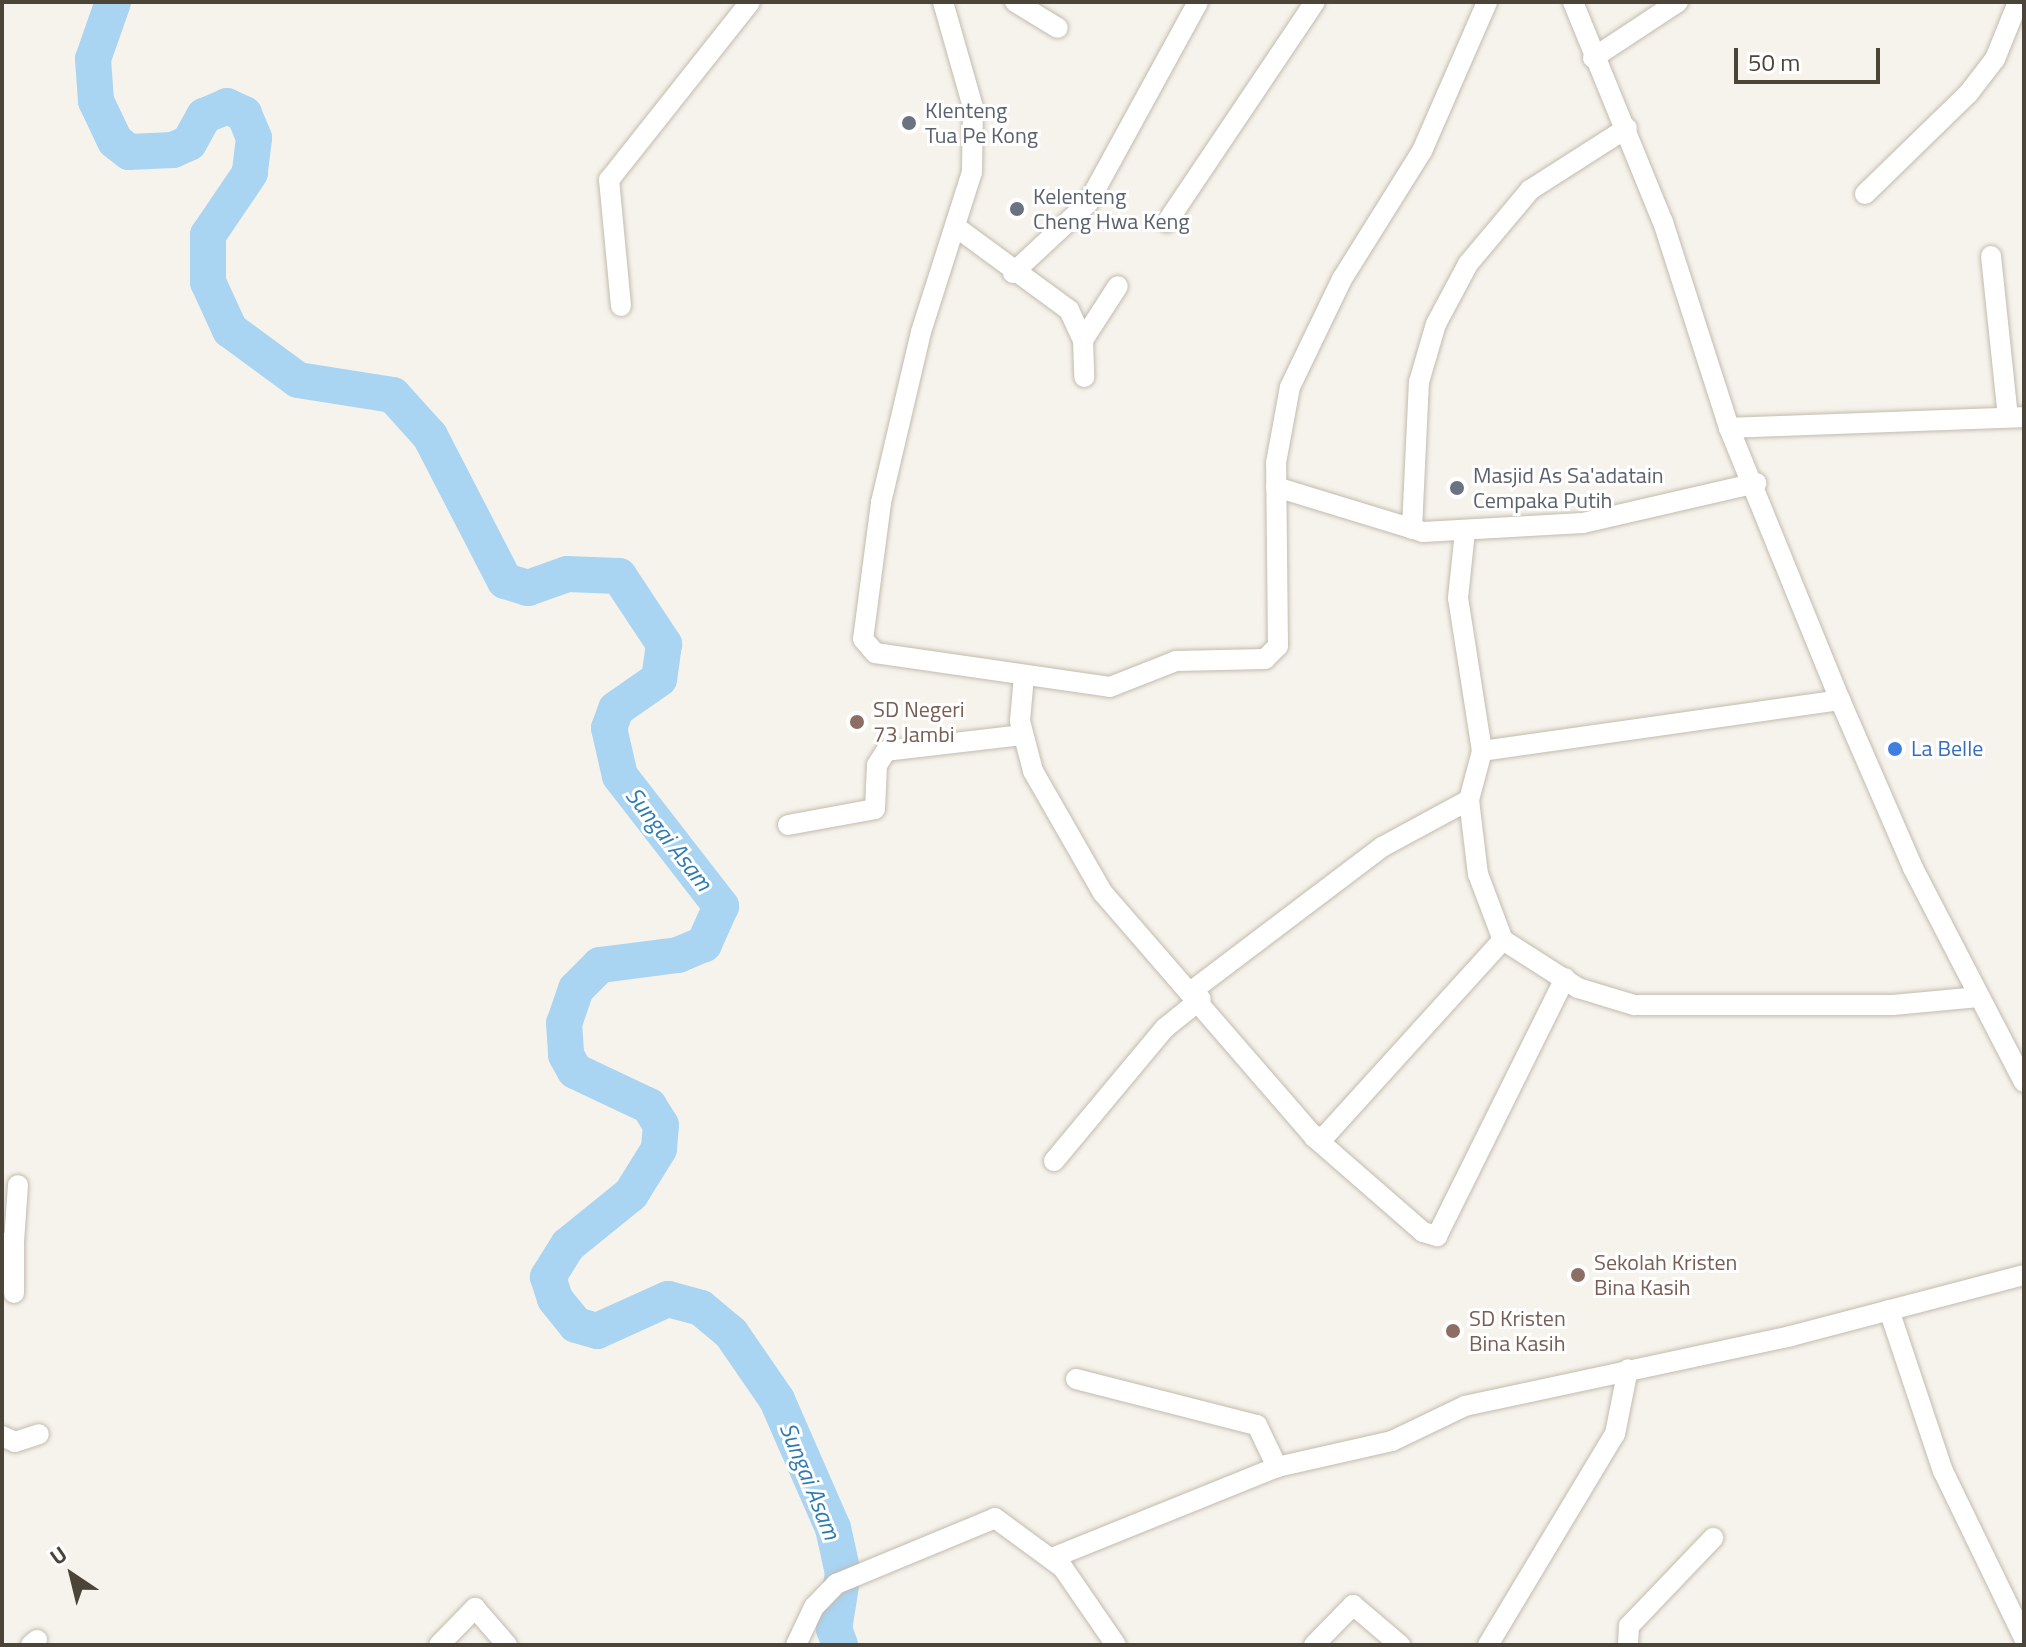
<!DOCTYPE html>
<style>
body{margin:0}
#map{position:relative;width:2026px;height:1647px;overflow:hidden;background:#f6f3ec;font-family:"Titillium Web",sans-serif}
div>[style]{position:absolute}
[style*='--x']{left:calc(var(--x)*1px);top:calc(var(--y)*1px);width:calc(var(--w)*1px);rotate:calc(var(--a)*1deg)}
.river>*{height:36px;margin:-18px;padding:0 18px;transform-origin:18px;border-radius:18px;background:#a9d4f2}
.roads{filter:drop-shadow(0 0 2px #c2bbae) drop-shadow(0 0 2px #c2bbae)}
.minor>*{height:20px;margin:-10px;padding:0 10px;transform-origin:10px;border-radius:10px;background:#fff}
.dots>*{width:22px;height:22px;translate:-50% -50%;box-sizing:border-box;border:4px solid #fff;border-radius:50%}
span{translate:-50% -50%;white-space:nowrap;text-align:center;line-height:1.15;-webkit-text-stroke:6px #fff;paint-order:stroke}
.worship-label{font-size:22px;color:#5b616d}
.left{translate:0 -50%;text-align:left}
.education-label{font-size:22px;color:#785e54}
.shop-label{font-size:22px;color:#366cbe}
.water-label{font-size:24px;color:#2e7ab2;font-style:italic}
.frame{position:absolute;inset:0;border:4px solid #4b4439;pointer-events:none}
.north{position:absolute;left:32px;top:1535px;width:80px;height:80px;-webkit-text-stroke:6px #fff;paint-order:stroke;rotate:325deg;font-size:22px;font-weight:700;line-height:32px;text-align:center;color:#4b4439}
.north::after{content:'';display:block;margin:auto;width:28px;height:36px;background:#4b4439;clip-path:polygon(50% 0,100% 100%,50% 72%,0 100%)}
.scale{position:absolute;left:1734px;top:48px;width:146px;height:36px;box-sizing:border-box;border:4px solid #4b4439;border-top:0;padding-left:10px;font-size:24px;line-height:28px;white-space:nowrap;color:#4b4439;-webkit-text-stroke:6px #fff;paint-order:stroke}
</style>
<div id="map">
<div class="river">
<div style="--x:113;--y:2;--w:60;--a:109.3"></div>
<div style="--x:93;--y:59;--w:42;--a:85.9"></div>
<div style="--x:96;--y:101;--w:44;--a:64.6"></div>
<div style="--x:115;--y:141;--w:18;--a:38"></div>
<div style="--x:129;--y:152;--w:44;--a:-2.6"></div>
<div style="--x:173;--y:150;--w:17;--a:-24"></div>
<div style="--x:189;--y:143;--w:31;--a:-61"></div>
<div style="--x:204;--y:116;--w:25;--a:-23"></div>
<div style="--x:227;--y:106;--w:19;--a:25"></div>
<div style="--x:244;--y:114;--w:26;--a:67"></div>
<div style="--x:254;--y:138;--w:35;--a:97"></div>
<div style="--x:250;--y:173;--w:75;--a:124.1"></div>
<div style="--x:208;--y:235;--w:47;--a:90"></div>
<div style="--x:208;--y:282;--w:53;--a:65.4"></div>
<div style="--x:230;--y:330;--w:84;--a:36.3"></div>
<div style="--x:298;--y:380;--w:96;--a:9"></div>
<div style="--x:393;--y:395;--w:55;--a:47.9"></div>
<div style="--x:430;--y:436;--w:163;--a:62.7"></div>
<div style="--x:505;--y:581;--w:24;--a:17"></div>
<div style="--x:528;--y:588;--w:41;--a:-19.7"></div>
<div style="--x:567;--y:574;--w:52;--a:2.2"></div>
<div style="--x:619;--y:576;--w:82;--a:56.5"></div>
<div style="--x:664;--y:644;--w:35;--a:98"></div>
<div style="--x:659;--y:679;--w:52;--a:145.1"></div>
<div style="--x:616;--y:709;--w:20;--a:110"></div>
<div style="--x:609;--y:728;--w:49;--a:77.1"></div>
<div style="--x:620;--y:776;--w:165;--a:52.2"></div>
<div style="--x:721;--y:906;--w:42;--a:114.1"></div>
<div style="--x:704;--y:944;--w:28;--a:157"></div>
<div style="--x:678;--y:955;--w:79;--a:172.7"></div>
<div style="--x:600;--y:965;--w:34;--a:135"></div>
<div style="--x:576;--y:989;--w:36;--a:109"></div>
<div style="--x:564;--y:1023;--w:32;--a:86"></div>
<div style="--x:566;--y:1055;--w:18;--a:61"></div>
<div style="--x:575;--y:1071;--w:82;--a:25.3"></div>
<div style="--x:649;--y:1106;--w:22;--a:58"></div>
<div style="--x:661;--y:1125;--w:24;--a:95"></div>
<div style="--x:659;--y:1149;--w:53;--a:121.9"></div>
<div style="--x:631;--y:1194;--w:81;--a:141"></div>
<div style="--x:568;--y:1245;--w:38;--a:122"></div>
<div style="--x:548;--y:1277;--w:23;--a:72"></div>
<div style="--x:555;--y:1299;--w:33;--a:51"></div>
<div style="--x:576;--y:1325;--w:22;--a:16"></div>
<div style="--x:597;--y:1331;--w:78;--a:-24.3"></div>
<div style="--x:668;--y:1299;--w:34;--a:15"></div>
<div style="--x:701;--y:1308;--w:39;--a:40"></div>
<div style="--x:731;--y:1333;--w:81;--a:55.5"></div>
<div style="--x:777;--y:1400;--w:140;--a:66.4"></div>
<div style="--x:833;--y:1528;--w:46;--a:77.5"></div>
<div style="--x:843;--y:1573;--w:57;--a:99.1"></div>
<div style="--x:834;--y:1629;--w:17;--a:69"></div>
</div>
<div class="roads">
<div class="minor">
<div style="--x:943;--y:2;--w:109;--a:74.1"></div>
<div style="--x:973;--y:107;--w:65;--a:90.9"></div>
<div style="--x:972;--y:172;--w:168;--a:107.7"></div>
<div style="--x:921;--y:332;--w:176;--a:103.2"></div>
<div style="--x:881;--y:503;--w:137;--a:97.5"></div>
<div style="--x:863;--y:639;--w:18;--a:49"></div>
<div style="--x:875;--y:653;--w:237;--a:8.2"></div>
<div style="--x:1110;--y:687;--w:71;--a:-21.5"></div>
<div style="--x:1176;--y:661;--w:89;--a:-1.3"></div>
<div style="--x:1265;--y:659;--w:18;--a:-45"></div>
<div style="--x:1278;--y:646;--w:183;--a:-90.6"></div>
<div style="--x:1276;--y:463;--w:77;--a:-79.6"></div>
<div style="--x:1290;--y:387;--w:120;--a:-64.3"></div>
<div style="--x:1342;--y:279;--w:151;--a:-58"></div>
<div style="--x:1422;--y:151;--w:163;--a:-66.4"></div>
<div style="--x:1015;--y:2;--w:50;--a:31.2"></div>
<div style="--x:1573;--y:2;--w:238;--a:67.8"></div>
<div style="--x:1663;--y:222;--w:216;--a:72.2"></div>
<div style="--x:1729;--y:428;--w:294;--a:67.8"></div>
<div style="--x:1840;--y:700;--w:183;--a:66.5"></div>
<div style="--x:1913;--y:868;--w:241;--a:62.6"></div>
<div style="--x:1593;--y:58;--w:102;--a:-33.4"></div>
<div style="--x:1865;--y:194;--w:144;--a:-44.2"></div>
<div style="--x:1968;--y:94;--w:44;--a:-52.4"></div>
<div style="--x:1995;--y:59;--w:61;--a:-68"></div>
<div style="--x:1167;--y:222;--w:265;--a:-56.1"></div>
<div style="--x:956;--y:227;--w:140;--a:36.3"></div>
<div style="--x:1069;--y:310;--w:33;--a:65"></div>
<div style="--x:1083;--y:340;--w:37;--a:88"></div>
<div style="--x:1991;--y:256;--w:162;--a:84"></div>
<div style="--x:1013;--y:273;--w:103;--a:-43"></div>
<div style="--x:1088;--y:203;--w:229;--a:-61.3"></div>
<div style="--x:621;--y:306;--w:127;--a:-95.4"></div>
<div style="--x:609;--y:180;--w:227;--a:-51.6"></div>
<div style="--x:1083;--y:340;--w:64;--a:-57.1"></div>
<div style="--x:1729;--y:428;--w:295;--a:-2.1"></div>
<div style="--x:1276;--y:487;--w:154;--a:17"></div>
<div style="--x:1423;--y:532;--w:160;--a:-3.2"></div>
<div style="--x:1583;--y:523;--w:178;--a:-13"></div>
<div style="--x:1412;--y:529;--w:147;--a:-87.3"></div>
<div style="--x:1419;--y:382;--w:60;--a:-73.7"></div>
<div style="--x:1436;--y:324;--w:68;--a:-61.9"></div>
<div style="--x:1468;--y:264;--w:97;--a:-50"></div>
<div style="--x:1530;--y:190;--w:115;--a:-32.6"></div>
<div style="--x:1024;--y:676;--w:45;--a:95.1"></div>
<div style="--x:1020;--y:721;--w:52;--a:75.4"></div>
<div style="--x:1033;--y:771;--w:141;--a:60.2"></div>
<div style="--x:1103;--y:893;--w:323;--a:49.1"></div>
<div style="--x:1314;--y:1137;--w:11;--a:-5"></div>
<div style="--x:1325;--y:1136;--w:265;--a:-47.8"></div>
<div style="--x:1503;--y:940;--w:89;--a:32.6"></div>
<div style="--x:1578;--y:988;--w:59;--a:16.9"></div>
<div style="--x:1634;--y:1005;--w:259;--a:0"></div>
<div style="--x:1893;--y:1005;--w:86;--a:-5.3"></div>
<div style="--x:1482;--y:751;--w:362;--a:-8.1"></div>
<div style="--x:1469;--y:800;--w:75;--a:83.1"></div>
<div style="--x:1478;--y:874;--w:71;--a:69.3"></div>
<div style="--x:788;--y:825;--w:88;--a:-10.4"></div>
<div style="--x:875;--y:809;--w:44;--a:-87.4"></div>
<div style="--x:877;--y:765;--w:17;--a:-57"></div>
<div style="--x:886;--y:751;--w:138;--a:-6.7"></div>
<div style="--x:1193;--y:990;--w:237;--a:-37.1"></div>
<div style="--x:1382;--y:847;--w:99;--a:-28.4"></div>
<div style="--x:1469;--y:800;--w:51;--a:-75.1"></div>
<div style="--x:1482;--y:751;--w:155;--a:-98.9"></div>
<div style="--x:1458;--y:598;--w:67;--a:-84"></div>
<div style="--x:1314;--y:1137;--w:145;--a:41.1"></div>
<div style="--x:1423;--y:1232;--w:15;--a:16"></div>
<div style="--x:1437;--y:1236;--w:288;--a:-63.6"></div>
<div style="--x:1054;--y:1161;--w:173;--a:-50.2"></div>
<div style="--x:1165;--y:1028;--w:46;--a:-38.9"></div>
<div style="--x:14;--y:1242;--w:51;--a:90"></div>
<div style="--x:2;--y:1243;--w:12;--a:-5"></div>
<div style="--x:14;--y:1242;--w:57;--a:-86"></div>
<div style="--x:1889;--y:1310;--w:170;--a:71.5"></div>
<div style="--x:1943;--y:1471;--w:186;--a:64.1"></div>
<div style="--x:1076;--y:1379;--w:187;--a:14.3"></div>
<div style="--x:1257;--y:1425;--w:47;--a:64.5"></div>
<div style="--x:2;--y:1436;--w:14;--a:25"></div>
<div style="--x:15;--y:1442;--w:25;--a:-18"></div>
<div style="--x:1052;--y:1558;--w:243;--a:-22"></div>
<div style="--x:1277;--y:1467;--w:118;--a:-12.7"></div>
<div style="--x:1392;--y:1441;--w:81;--a:-25.6"></div>
<div style="--x:1465;--y:1406;--w:333;--a:-12.1"></div>
<div style="--x:1791;--y:1336;--w:241;--a:-14.7"></div>
<div style="--x:31;--y:1645;--w:8;--a:-40"></div>
<div style="--x:439;--y:1645;--w:52;--a:-45.8"></div>
<div style="--x:475;--y:1608;--w:49;--a:49.1"></div>
<div style="--x:796;--y:1645;--w:42;--a:-64.7"></div>
<div style="--x:814;--y:1607;--w:32;--a:-46"></div>
<div style="--x:836;--y:1584;--w:172;--a:-22.5"></div>
<div style="--x:995;--y:1518;--w:84;--a:36.3"></div>
<div style="--x:1063;--y:1568;--w:93;--a:55.5"></div>
<div style="--x:1314;--y:1645;--w:56;--a:-45.7"></div>
<div style="--x:1353;--y:1605;--w:62;--a:40.4"></div>
<div style="--x:1488;--y:1645;--w:246;--a:-59"></div>
<div style="--x:1615;--y:1434;--w:66;--a:-78.7"></div>
<div style="--x:1628;--y:1645;--w:19;--a:-87"></div>
<div style="--x:1629;--y:1626;--w:122;--a:-46.3"></div>
</div>
</div>
<div class="dots">
<div style="left:909px;top:123px;background:#6b7280"></div>
<div style="left:1017px;top:209px;background:#6b7280"></div>
<div style="left:1457px;top:488px;background:#6b7280"></div>
<div style="left:857px;top:722px;background:#8d6e63"></div>
<div style="left:1895px;top:749px;background:#3f7fe0"></div>
<div style="left:1578px;top:1275px;background:#8d6e63"></div>
<div style="left:1453px;top:1331px;background:#8d6e63"></div>
</div>
<div class="worship-label">
<span class="left" style="left:925px;top:123px">Klenteng<br>Tua Pe Kong</span>
<span class="left" style="left:1033px;top:209px">Kelenteng<br>Cheng Hwa Keng</span>
<span class="left" style="left:1473px;top:488px">Masjid As Sa'adatain<br>Cempaka Putih</span>
</div>
<div class="education-label">
<span class="left" style="left:873px;top:722px">SD Negeri<br>73 Jambi</span>
<span class="left" style="left:1594px;top:1275px">Sekolah Kristen<br>Bina Kasih</span>
<span class="left" style="left:1469px;top:1331px">SD Kristen<br>Bina Kasih</span>
</div>
<div class="shop-label">
<span class="left" style="left:1911px;top:749px">La Belle</span>
</div>
<div class="water-label">
<span style="left:669px;top:839px;rotate:52deg">Sungai Asam</span>
<span style="left:810px;top:1481px;rotate:68deg">Sungai Asam</span>
</div>
<div class="frame"></div>
<div class="north">U</div>
<div class="scale">50 m</div>
</div>
